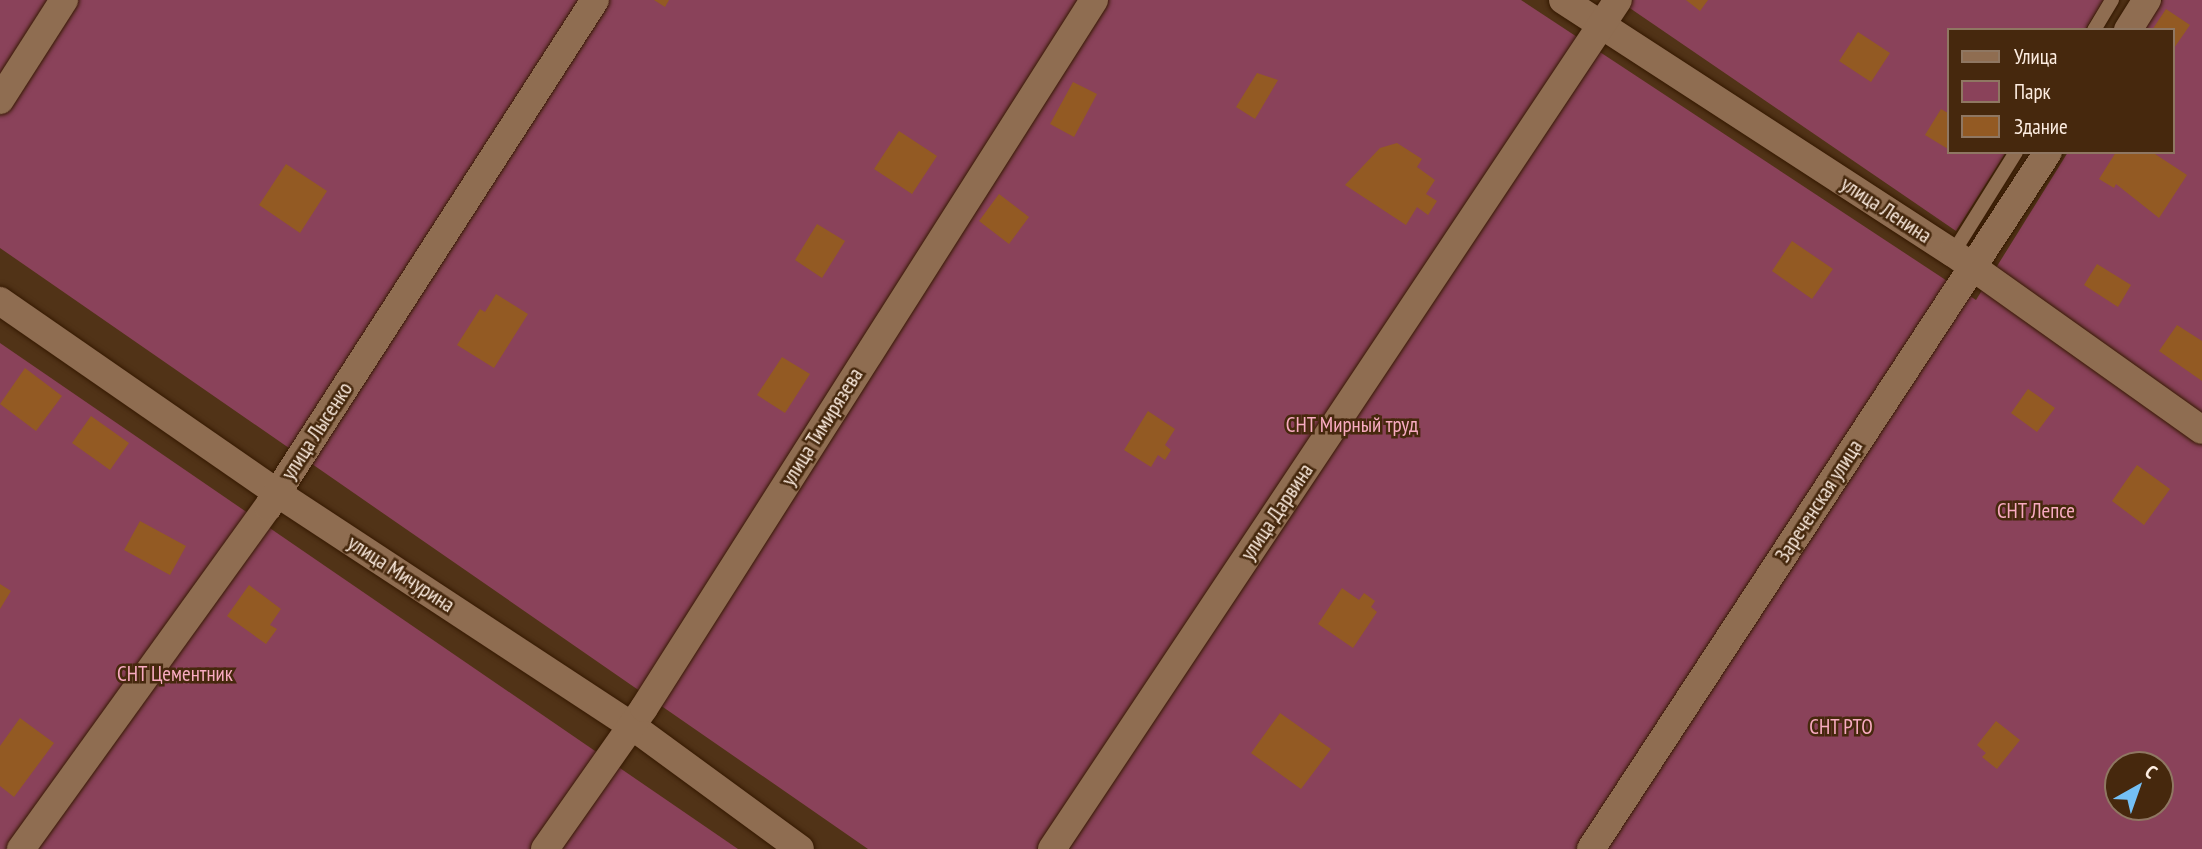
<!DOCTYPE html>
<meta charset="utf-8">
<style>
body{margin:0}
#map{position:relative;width:2202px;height:849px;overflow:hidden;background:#513317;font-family:"PT Sans Narrow",sans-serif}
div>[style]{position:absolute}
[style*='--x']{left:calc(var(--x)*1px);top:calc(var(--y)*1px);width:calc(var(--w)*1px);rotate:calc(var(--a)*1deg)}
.green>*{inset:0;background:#8a425a}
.building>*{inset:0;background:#935a23}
.roads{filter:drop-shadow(0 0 2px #351900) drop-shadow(0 0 2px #351900)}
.service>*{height:14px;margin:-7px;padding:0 7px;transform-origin:7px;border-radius:7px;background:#8f6d51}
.minor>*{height:28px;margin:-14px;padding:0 14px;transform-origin:14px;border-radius:14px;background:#8f6d51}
span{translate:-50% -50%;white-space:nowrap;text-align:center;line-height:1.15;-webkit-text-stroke:5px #46280d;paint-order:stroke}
.street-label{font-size:21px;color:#fdede1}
.park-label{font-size:21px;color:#f8abc1}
.legend{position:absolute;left:1947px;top:28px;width:228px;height:126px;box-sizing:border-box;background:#46280d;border:2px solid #8f7762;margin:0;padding:9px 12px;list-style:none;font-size:21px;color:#fdede1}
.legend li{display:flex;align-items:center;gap:14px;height:35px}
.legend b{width:35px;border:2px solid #8f7762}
.north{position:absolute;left:2104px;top:751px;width:70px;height:70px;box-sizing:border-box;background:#46280d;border:2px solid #8f7762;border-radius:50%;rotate:40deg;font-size:19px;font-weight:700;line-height:28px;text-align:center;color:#fdede1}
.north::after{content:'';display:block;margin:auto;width:24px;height:32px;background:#74c0f6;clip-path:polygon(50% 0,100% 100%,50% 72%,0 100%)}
</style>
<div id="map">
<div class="green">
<div style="clip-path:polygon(evenodd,0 0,1521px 0,1976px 300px,2068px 152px,2172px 152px,2172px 30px,2144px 30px,2162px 0,2202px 0,2202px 849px,868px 849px,0 248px,0 0,2118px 765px,2160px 765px,2160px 807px,2118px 807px,2118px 765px)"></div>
<div style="clip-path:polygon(1618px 0,2104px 0,2085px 30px,1948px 30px,1948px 152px,2006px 152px,1956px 231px)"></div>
<div style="clip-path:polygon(0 343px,738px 849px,0 849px)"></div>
</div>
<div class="building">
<div style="clip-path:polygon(654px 0,669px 0,665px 7px)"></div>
<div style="clip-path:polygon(1686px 0,1708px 0,1700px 11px)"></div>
<div style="clip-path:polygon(2166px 9px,2190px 25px,2172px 51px,2172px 30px,2152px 30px)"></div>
<div style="clip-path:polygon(1858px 32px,1890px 53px,1871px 82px,1839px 61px)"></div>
<div style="clip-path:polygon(1257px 73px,1278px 80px,1255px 119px,1236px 107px)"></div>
<div style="clip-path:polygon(1073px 82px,1097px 94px,1074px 137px,1050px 124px)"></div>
<div style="clip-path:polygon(1941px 109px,1948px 113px,1948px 149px,1925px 135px)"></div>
<div style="clip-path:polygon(899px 131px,937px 156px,912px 194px,874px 169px)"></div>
<div style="clip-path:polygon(1397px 143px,1422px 159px,1417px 167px,1435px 180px,1426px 194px,1437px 201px,1428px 215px,1417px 207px,1406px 225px,1345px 185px,1380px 148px)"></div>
<div style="clip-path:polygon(2116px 152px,2152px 152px,2187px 175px,2159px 218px,2116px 184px,2114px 188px,2099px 179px)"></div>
<div style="clip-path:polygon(286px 164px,327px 191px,300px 233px,259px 205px)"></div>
<div style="clip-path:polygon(999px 194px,1029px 217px,1009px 244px,979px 221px)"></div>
<div style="clip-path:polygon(817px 224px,845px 241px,822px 278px,795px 260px)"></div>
<div style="clip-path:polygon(1792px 241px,1833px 269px,1812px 299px,1772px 271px)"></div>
<div style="clip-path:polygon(2097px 264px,2131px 285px,2118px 307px,2084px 285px)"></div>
<div style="clip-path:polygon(496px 294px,528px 314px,494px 368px,457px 345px,480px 309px,485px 312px)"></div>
<div style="clip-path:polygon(2177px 325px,2202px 341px,2202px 381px,2159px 351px)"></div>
<div style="clip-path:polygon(782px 357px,810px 374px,785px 413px,757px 395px)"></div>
<div style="clip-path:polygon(25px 368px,62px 396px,36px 431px,0 404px)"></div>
<div style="clip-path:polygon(2028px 389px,2055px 408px,2037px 432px,2011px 413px)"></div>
<div style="clip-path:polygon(1148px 411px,1175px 429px,1165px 445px,1171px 450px,1165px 460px,1158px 455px,1151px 467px,1124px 450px)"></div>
<div style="clip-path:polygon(91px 416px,129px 443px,110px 470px,72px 443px)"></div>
<div style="clip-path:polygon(2137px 465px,2170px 489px,2144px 525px,2112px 501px)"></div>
<div style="clip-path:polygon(140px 521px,186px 546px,170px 575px,124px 550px)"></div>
<div style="clip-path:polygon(0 584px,11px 591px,0 609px)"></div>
<div style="clip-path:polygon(249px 585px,281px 609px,270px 625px,277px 629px,266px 644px,227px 616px)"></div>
<div style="clip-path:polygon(1342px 588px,1359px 600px,1364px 593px,1375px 601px,1371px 607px,1377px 612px,1353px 648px,1318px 624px)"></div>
<div style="clip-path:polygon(1280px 713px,1331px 749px,1301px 789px,1251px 753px)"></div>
<div style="clip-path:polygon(20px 718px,54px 743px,14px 797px,0 786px,0 746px)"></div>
<div style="clip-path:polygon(1996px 721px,2020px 740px,1997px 769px,1982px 757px,1986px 753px,1977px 745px)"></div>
</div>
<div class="roads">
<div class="service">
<div style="--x:2094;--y:30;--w:35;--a:-59"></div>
<div style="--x:1953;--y:253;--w:119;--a:-58"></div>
</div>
<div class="minor">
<div style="--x:1563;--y:0;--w:465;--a:33"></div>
<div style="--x:1953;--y:253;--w:305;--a:35.4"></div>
<div style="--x:2128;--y:30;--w:36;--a:-58"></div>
<div style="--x:0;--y:100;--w:119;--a:-57.4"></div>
<div style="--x:0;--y:301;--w:337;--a:34.7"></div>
<div style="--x:277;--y:493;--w:425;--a:33.3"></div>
<div style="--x:632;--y:726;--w:208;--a:36.2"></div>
<div style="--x:21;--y:849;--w:422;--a:-54.2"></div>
<div style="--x:268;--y:507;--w:603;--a:-57.18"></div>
<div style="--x:545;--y:849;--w:172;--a:-54.9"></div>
<div style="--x:644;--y:708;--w:839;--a:-57.56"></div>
<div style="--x:1052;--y:849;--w:1020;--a:-56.31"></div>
<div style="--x:1591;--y:849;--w:833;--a:-56.75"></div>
</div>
</div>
<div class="street-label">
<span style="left:1886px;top:210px;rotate:33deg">улица Ленина</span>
<span style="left:822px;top:427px;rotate:-58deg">улица Тимирязева</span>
<span style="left:317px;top:431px;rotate:-57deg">улица Лысенко</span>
<span style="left:1819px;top:501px;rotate:-57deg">Зареченская улица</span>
<span style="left:1277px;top:512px;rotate:-56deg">улица Дарвина</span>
<span style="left:401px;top:574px;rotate:33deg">улица Мичурина</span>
</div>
<div class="park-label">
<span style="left:1352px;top:425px">СНТ Мирный труд</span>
<span style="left:2036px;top:511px">СНТ Лепсе</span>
<span style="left:175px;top:674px">СНТ Цементник</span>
<span style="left:1841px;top:727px">СНТ РТО</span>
</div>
<ul class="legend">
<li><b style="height:9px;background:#8f6d51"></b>Улица</li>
<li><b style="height:19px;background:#8a425a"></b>Парк</li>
<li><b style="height:19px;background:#935a23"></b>Здание</li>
</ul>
<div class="north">С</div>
</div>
